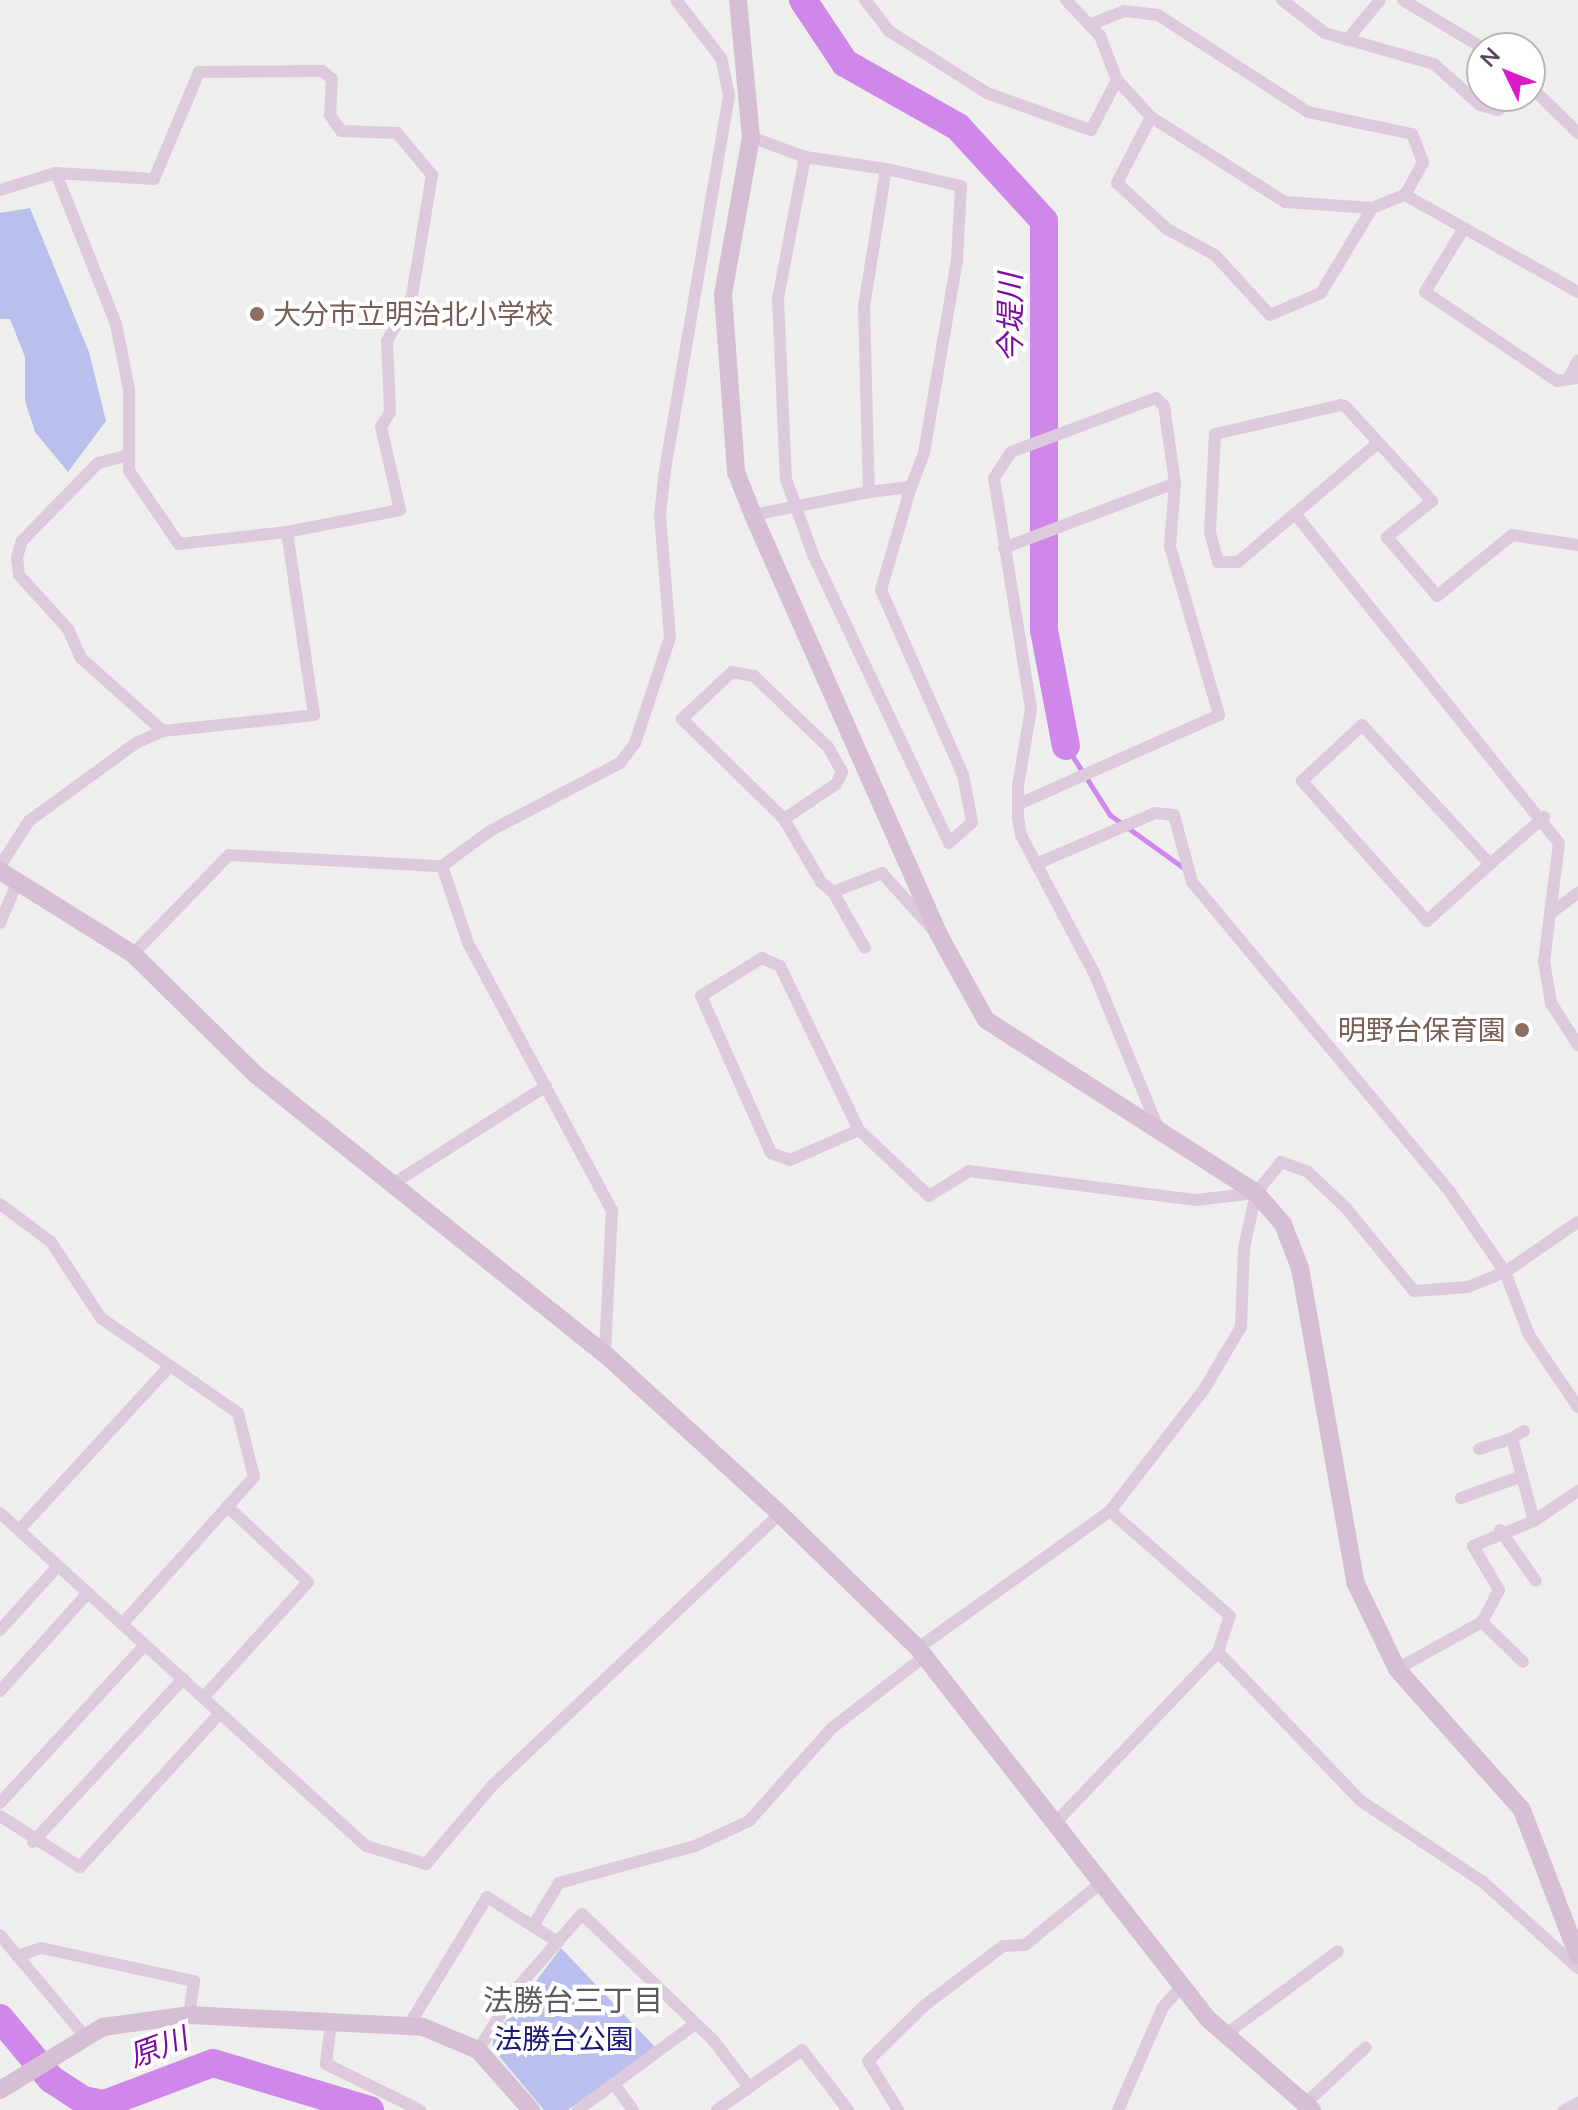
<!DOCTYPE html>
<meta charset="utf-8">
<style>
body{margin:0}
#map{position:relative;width:1578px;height:2110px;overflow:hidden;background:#eeefec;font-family:Mulish,"Noto Sans JP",sans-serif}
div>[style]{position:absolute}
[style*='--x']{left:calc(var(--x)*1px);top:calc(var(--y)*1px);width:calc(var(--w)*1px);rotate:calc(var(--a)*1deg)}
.green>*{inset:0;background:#babfee}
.stream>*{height:5px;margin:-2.5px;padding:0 2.5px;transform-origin:2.5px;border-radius:2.5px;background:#d087ea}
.river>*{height:28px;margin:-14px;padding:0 14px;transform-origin:14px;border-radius:14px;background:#d087ea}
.street>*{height:12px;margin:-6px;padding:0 6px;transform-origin:6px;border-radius:6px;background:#ddcbdd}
.secondary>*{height:18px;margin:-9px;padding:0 9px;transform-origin:9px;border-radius:9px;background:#d6bfd5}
.dots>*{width:22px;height:22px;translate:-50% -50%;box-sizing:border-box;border:4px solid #fff;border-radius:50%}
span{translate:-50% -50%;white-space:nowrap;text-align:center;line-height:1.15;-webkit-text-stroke:8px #fff;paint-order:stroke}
.education-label{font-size:28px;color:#785e54}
.left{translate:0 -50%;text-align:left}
.right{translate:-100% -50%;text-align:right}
.park-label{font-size:28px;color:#191779}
.water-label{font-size:30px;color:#7c0da4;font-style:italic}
.neighbourhood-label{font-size:30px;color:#615961}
.north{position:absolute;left:1466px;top:32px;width:80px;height:80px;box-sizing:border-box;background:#fff;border:2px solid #bdb5bd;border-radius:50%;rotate:313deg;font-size:22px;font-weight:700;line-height:32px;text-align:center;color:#59455a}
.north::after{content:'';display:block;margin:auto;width:28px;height:36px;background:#db1acb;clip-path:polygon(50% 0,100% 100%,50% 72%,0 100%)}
</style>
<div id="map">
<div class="green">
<div style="clip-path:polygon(30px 208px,89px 352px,106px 421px,68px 472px,35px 432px,25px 401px,25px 357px,10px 319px,0 319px,0 213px)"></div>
<div style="clip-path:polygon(561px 1948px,655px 2047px,568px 2110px,544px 2110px,493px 2049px,493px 2038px)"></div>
</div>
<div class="stream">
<div style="--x:1066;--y:746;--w:82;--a:57.5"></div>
<div style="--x:1110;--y:815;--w:96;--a:35.7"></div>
</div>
<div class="river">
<div style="--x:803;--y:0;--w:76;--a:56.3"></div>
<div style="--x:845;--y:63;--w:130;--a:29.5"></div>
<div style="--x:958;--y:127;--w:127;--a:47.5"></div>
<div style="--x:1044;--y:221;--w:409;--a:90"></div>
<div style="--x:1044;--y:630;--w:118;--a:79.3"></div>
<div style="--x:0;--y:2018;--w:80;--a:50.1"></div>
<div style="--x:51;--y:2079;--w:38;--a:33"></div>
<div style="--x:83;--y:2100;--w:21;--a:11"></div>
<div style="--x:104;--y:2104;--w:116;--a:-20.6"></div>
<div style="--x:213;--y:2063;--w:164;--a:16.7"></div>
</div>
<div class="street">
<div style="--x:865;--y:0;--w:39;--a:52"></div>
<div style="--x:889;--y:31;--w:116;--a:32.3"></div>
<div style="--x:987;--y:93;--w:95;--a:19.8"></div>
<div style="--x:1076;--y:125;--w:16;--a:18"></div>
<div style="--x:1091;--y:130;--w:56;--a:-62.5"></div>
<div style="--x:1066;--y:0;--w:50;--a:46.6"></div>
<div style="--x:1100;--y:36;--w:47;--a:68.9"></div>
<div style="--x:1117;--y:80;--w:50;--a:47.4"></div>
<div style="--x:1151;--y:117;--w:159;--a:32.4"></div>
<div style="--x:1285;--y:202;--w:87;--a:3.9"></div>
<div style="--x:1372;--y:208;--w:35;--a:-22"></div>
<div style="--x:1405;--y:195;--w:38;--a:-61"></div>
<div style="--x:1423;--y:162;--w:30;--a:-111"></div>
<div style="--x:1412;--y:134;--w:106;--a:-168.1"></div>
<div style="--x:1308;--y:112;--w:179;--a:-147.1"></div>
<div style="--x:1158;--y:15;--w:34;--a:-173"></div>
<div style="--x:1124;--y:11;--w:35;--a:158"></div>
<div style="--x:1282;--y:0;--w:54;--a:37.5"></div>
<div style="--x:1325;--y:33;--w:113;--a:15.9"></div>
<div style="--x:1434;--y:64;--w:62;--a:41.7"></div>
<div style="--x:1480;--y:105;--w:19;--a:16"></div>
<div style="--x:1498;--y:110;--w:25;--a:-34"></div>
<div style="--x:1403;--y:0;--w:93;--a:31"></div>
<div style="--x:1347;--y:40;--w:52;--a:-50.5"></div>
<div style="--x:1530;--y:86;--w:67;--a:44.4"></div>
<div style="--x:1151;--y:117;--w:74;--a:117.3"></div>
<div style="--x:1117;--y:183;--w:68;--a:42.6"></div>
<div style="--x:1167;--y:229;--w:55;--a:28.4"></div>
<div style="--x:1215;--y:255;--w:81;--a:47.5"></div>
<div style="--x:1270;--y:315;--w:56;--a:-23.3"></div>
<div style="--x:1321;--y:293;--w:99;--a:-59"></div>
<div style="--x:751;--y:137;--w:58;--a:20.3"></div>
<div style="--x:805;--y:157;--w:82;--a:8.4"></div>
<div style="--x:886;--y:169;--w:139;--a:99.1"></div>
<div style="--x:864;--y:306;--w:186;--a:88.5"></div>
<div style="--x:869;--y:492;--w:118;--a:168.8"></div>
<div style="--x:805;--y:157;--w:144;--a:100.8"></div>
<div style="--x:778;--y:298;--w:181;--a:87.5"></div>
<div style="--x:786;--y:479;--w:81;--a:70.4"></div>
<div style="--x:813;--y:555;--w:318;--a:64.7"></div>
<div style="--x:949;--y:843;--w:31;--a:-42"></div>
<div style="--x:972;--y:822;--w:48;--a:-100.8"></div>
<div style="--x:963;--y:775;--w:202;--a:-113.9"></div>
<div style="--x:881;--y:590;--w:107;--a:-73.8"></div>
<div style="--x:0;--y:190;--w:59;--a:-16.9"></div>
<div style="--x:56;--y:173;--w:98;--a:3.5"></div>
<div style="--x:154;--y:179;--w:116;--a:-67.2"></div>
<div style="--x:199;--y:72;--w:123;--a:-0.5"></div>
<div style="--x:322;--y:71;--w:13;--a:39"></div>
<div style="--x:332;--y:79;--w:36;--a:93"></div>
<div style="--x:330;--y:115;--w:19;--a:55"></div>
<div style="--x:341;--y:131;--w:56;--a:2"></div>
<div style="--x:397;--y:133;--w:55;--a:50.2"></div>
<div style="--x:432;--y:175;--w:123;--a:99.4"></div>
<div style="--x:412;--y:296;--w:51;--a:119.1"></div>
<div style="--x:387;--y:341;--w:71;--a:87.6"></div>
<div style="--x:390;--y:412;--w:17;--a:121"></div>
<div style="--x:381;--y:427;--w:85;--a:77.1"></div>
<div style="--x:400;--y:510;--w:115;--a:169"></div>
<div style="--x:1405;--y:195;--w:68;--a:29.2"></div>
<div style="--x:1464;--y:228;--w:75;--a:121.4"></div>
<div style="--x:1425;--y:292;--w:159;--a:34"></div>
<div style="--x:1557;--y:381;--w:21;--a:-8"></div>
<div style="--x:1464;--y:228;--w:131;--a:29.3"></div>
<div style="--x:1568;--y:379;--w:21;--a:-62"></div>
<div style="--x:1378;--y:443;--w:184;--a:139.6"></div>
<div style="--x:1238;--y:562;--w:20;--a:180"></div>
<div style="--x:1218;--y:562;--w:31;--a:-105"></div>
<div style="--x:1210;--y:532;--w:98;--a:-87.1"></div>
<div style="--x:1215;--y:434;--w:129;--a:-13"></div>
<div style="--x:1341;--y:405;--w:4;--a:14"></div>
<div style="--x:1345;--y:406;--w:129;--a:47.5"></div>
<div style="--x:1432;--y:501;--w:58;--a:141.3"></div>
<div style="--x:1387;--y:537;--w:77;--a:49.7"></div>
<div style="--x:1437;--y:596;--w:97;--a:-39.1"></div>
<div style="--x:1512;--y:535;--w:67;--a:8.6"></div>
<div style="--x:126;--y:456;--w:29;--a:166"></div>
<div style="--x:98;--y:463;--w:109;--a:134.3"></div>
<div style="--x:22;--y:541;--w:17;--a:107"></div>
<div style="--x:17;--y:557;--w:18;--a:84"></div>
<div style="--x:19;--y:575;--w:73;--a:47.8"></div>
<div style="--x:68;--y:629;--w:32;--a:66"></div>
<div style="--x:81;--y:658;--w:110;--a:41.7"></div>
<div style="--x:869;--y:492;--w:42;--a:-6.8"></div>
<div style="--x:911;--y:487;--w:36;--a:-69"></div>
<div style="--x:924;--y:453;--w:196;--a:-80.3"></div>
<div style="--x:957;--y:260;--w:74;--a:-86.9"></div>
<div style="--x:961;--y:186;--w:77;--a:-167.2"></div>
<div style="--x:1296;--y:515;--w:420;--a:51.3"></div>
<div style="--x:1559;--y:843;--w:119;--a:97.2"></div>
<div style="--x:1544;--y:961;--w:43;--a:80.5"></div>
<div style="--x:1551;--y:1003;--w:50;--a:57.3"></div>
<div style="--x:1004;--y:548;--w:183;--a:-20.8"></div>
<div style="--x:1362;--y:725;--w:189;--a:47.4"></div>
<div style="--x:1490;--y:864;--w:85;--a:137.9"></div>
<div style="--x:1427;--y:921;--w:188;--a:-131.8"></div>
<div style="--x:1302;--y:781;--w:82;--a:-43"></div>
<div style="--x:1019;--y:804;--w:219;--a:-24"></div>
<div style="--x:1219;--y:715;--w:176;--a:-106.2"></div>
<div style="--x:1170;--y:546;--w:63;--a:-85.5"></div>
<div style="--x:1175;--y:483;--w:78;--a:-98.1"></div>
<div style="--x:1164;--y:406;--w:11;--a:-135"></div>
<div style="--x:1156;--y:398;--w:155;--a:159.6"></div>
<div style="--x:1011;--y:452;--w:31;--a:123"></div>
<div style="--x:994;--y:478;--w:234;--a:80.9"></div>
<div style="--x:1031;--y:709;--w:78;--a:99.6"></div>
<div style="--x:1018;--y:786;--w:31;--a:90"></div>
<div style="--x:1018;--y:817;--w:18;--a:81"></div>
<div style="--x:1021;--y:835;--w:158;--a:62.1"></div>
<div style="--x:1095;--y:975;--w:168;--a:67.6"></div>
<div style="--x:784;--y:819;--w:63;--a:-33.9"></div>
<div style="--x:836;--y:784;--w:13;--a:-63"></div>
<div style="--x:842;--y:772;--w:29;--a:-119"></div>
<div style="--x:828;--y:747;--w:103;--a:-136.2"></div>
<div style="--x:754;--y:676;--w:22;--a:-170"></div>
<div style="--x:732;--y:672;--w:69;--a:136.8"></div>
<div style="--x:682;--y:719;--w:143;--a:44.4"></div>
<div style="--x:784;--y:819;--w:73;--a:59.6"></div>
<div style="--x:821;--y:882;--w:16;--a:40"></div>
<div style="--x:833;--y:892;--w:53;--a:-21.2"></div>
<div style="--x:882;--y:873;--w:79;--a:48.1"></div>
<div style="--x:1036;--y:864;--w:129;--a:-23.2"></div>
<div style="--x:1155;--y:813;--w:19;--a:6"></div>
<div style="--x:1174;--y:815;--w:69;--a:75"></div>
<div style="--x:1192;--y:882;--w:403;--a:50.2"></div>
<div style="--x:1450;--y:1192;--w:97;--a:55.5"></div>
<div style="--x:1505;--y:1272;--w:67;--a:69.1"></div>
<div style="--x:1529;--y:1335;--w:87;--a:55.8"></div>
<div style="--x:1490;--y:864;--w:72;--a:-41"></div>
<div style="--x:0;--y:866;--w:54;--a:-57.2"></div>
<div style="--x:29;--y:821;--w:132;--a:-36.1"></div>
<div style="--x:136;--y:743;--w:30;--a:-24"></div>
<div style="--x:163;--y:731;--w:152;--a:-6"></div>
<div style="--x:314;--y:715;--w:185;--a:-98.4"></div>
<div style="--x:287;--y:532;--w:109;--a:173.7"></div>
<div style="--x:179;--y:544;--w:88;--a:-124.4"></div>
<div style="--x:129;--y:471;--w:81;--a:-90"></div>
<div style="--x:129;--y:390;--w:67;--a:-101.1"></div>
<div style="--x:116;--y:324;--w:162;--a:-111.7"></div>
<div style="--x:442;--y:866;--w:81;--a:71.3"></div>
<div style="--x:468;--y:943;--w:303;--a:61.7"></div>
<div style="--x:612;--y:1210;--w:144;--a:92.8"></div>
<div style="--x:833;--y:892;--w:64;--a:60.3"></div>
<div style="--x:1551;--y:913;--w:34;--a:-37"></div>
<div style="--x:0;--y:923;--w:39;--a:-67"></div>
<div style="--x:133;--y:954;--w:138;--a:-45.9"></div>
<div style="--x:229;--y:855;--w:213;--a:3"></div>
<div style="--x:442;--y:866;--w:59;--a:-36.1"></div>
<div style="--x:490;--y:831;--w:147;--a:-27.6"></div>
<div style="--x:620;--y:763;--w:25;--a:-53"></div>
<div style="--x:635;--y:743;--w:111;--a:-71.6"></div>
<div style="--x:670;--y:638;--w:123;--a:-94.6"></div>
<div style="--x:660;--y:515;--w:45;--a:-83.7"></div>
<div style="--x:665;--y:470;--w:380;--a:-80.3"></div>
<div style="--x:729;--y:95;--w:38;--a:-102"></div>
<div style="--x:721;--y:58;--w:73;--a:-127.8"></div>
<div style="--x:762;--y:958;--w:20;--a:24"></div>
<div style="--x:780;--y:966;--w:182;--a:64.3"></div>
<div style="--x:859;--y:1130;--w:75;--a:156.5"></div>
<div style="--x:790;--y:1160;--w:20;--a:-160"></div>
<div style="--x:771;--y:1153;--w:172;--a:-114"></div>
<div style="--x:701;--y:996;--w:72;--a:-31.9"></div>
<div style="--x:859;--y:1130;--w:96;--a:43.3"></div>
<div style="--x:929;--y:1196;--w:47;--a:-32"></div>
<div style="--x:969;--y:1171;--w:229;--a:7.3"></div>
<div style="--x:1196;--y:1200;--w:60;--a:-6.7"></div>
<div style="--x:394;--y:1183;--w:180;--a:-32.5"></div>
<div style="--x:0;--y:1204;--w:64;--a:36.7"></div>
<div style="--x:51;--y:1242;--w:91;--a:56.7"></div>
<div style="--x:101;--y:1318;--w:167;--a:34.7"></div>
<div style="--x:238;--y:1413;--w:66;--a:76"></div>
<div style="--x:254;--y:1477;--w:198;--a:131.9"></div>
<div style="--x:1524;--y:1431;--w:14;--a:150"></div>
<div style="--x:1512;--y:1438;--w:86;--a:75.2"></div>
<div style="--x:1479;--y:1449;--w:35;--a:-18"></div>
<div style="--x:1461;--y:1498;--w:65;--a:-19.8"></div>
<div style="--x:0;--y:1513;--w:495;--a:42.3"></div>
<div style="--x:366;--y:1846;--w:63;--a:16.7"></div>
<div style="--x:426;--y:1864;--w:104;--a:-49.7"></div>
<div style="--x:493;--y:1785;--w:395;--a:-43.4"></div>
<div style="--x:19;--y:1530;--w:222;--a:-47.4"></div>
<div style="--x:1500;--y:1530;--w:62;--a:54.8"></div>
<div style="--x:1482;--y:1622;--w:57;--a:44.3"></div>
<div style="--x:0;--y:1630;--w:86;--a:-47.8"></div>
<div style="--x:918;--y:1648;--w:236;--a:-35.5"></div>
<div style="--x:1110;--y:1511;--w:155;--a:-52.3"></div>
<div style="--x:1205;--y:1388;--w:71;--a:-59.5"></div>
<div style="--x:1241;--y:1327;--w:79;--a:-87.8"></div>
<div style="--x:1244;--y:1248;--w:56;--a:-77.7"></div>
<div style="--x:1256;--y:1193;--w:40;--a:-51"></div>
<div style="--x:1281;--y:1162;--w:29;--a:20"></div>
<div style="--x:1308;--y:1172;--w:51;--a:43.4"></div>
<div style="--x:1345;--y:1207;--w:109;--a:50.6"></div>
<div style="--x:1414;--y:1291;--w:54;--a:-4.2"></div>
<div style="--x:1468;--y:1287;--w:40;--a:-22"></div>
<div style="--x:1505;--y:1272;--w:88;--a:-34.4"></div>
<div style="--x:1218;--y:1652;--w:207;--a:46.2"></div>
<div style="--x:1361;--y:1801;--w:146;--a:33.6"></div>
<div style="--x:1483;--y:1882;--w:128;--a:42.2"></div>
<div style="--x:1397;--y:1669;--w:97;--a:-28.9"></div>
<div style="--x:1482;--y:1622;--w:36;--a:-62"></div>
<div style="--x:1499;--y:1590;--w:51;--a:-120.6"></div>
<div style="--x:1473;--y:1546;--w:66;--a:-22.3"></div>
<div style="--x:1534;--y:1521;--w:53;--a:-34.3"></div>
<div style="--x:0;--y:1691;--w:132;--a:-48.1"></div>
<div style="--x:203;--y:1698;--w:156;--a:-47.8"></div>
<div style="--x:308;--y:1582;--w:111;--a:-136.8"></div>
<div style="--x:0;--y:1803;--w:214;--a:-47.5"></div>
<div style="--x:0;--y:1816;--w:95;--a:32.5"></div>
<div style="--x:80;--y:1867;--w:208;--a:-47.7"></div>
<div style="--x:1057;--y:1821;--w:233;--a:-46.4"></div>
<div style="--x:1218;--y:1652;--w:38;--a:-72"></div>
<div style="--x:1230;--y:1616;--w:159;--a:-138.8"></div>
<div style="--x:33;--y:1842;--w:222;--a:-47.4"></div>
<div style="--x:533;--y:1926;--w:50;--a:-58.8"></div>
<div style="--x:559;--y:1883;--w:141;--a:-15.2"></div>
<div style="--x:695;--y:1846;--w:60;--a:-24.8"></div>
<div style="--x:749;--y:1821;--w:125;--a:-48.3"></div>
<div style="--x:832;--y:1728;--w:118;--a:-37.7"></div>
<div style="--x:0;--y:1935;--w:131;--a:50"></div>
<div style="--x:17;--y:1956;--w:25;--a:-18"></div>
<div style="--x:41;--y:1948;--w:157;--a:12.2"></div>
<div style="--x:194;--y:1981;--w:34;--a:98"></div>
<div style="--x:331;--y:2022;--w:42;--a:96.8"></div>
<div style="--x:326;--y:2064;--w:105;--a:26.1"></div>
<div style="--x:409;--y:2025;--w:150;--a:-58.6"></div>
<div style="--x:487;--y:1897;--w:84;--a:32.4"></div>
<div style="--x:1226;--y:2034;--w:139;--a:-36.5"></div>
<div style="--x:478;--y:2050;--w:75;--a:-57.6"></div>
<div style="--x:518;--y:1987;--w:97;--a:-48.8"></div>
<div style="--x:582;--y:1914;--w:182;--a:43.9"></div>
<div style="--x:713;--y:2040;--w:59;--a:52.5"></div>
<div style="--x:614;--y:2084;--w:32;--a:54"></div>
<div style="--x:1305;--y:2104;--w:83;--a:-43.1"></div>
<div style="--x:578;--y:2110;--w:145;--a:-36.3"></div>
<div style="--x:717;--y:2110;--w:104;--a:-35.2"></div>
<div style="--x:802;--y:2050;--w:76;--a:52.5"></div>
<div style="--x:898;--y:2110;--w:57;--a:-121.5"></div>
<div style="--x:868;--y:2061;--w:78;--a:-44.5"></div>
<div style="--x:924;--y:2006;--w:99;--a:-37.2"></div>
<div style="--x:1003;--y:1946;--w:22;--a:-3"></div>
<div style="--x:1025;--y:1945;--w:99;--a:-39.3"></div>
<div style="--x:1118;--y:2110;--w:112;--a:-66.4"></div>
<div style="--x:1163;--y:2007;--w:27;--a:-48"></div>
<div style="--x:1564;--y:2110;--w:16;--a:-27"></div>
</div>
<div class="secondary">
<div style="--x:738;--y:0;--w:138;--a:84.6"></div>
<div style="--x:751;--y:137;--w:159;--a:100.1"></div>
<div style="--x:723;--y:294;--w:178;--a:85.8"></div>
<div style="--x:736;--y:472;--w:46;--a:68.4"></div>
<div style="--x:753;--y:515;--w:459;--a:66.1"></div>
<div style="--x:939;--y:935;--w:97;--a:61.1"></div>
<div style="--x:986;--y:1020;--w:321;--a:32.6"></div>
<div style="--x:1256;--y:1193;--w:41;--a:48.9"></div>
<div style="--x:1283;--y:1224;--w:47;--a:68.9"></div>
<div style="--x:1300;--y:1268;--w:321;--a:80"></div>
<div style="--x:1356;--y:1584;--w:94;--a:64.2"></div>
<div style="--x:1397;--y:1669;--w:188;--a:48.4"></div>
<div style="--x:1522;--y:1810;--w:156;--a:69"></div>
<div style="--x:0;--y:871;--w:157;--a:32"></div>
<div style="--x:133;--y:954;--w:171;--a:44.5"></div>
<div style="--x:255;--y:1074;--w:448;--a:38.7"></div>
<div style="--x:605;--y:1354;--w:237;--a:42.4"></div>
<div style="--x:780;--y:1514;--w:192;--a:44.2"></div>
<div style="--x:918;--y:1648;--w:469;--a:52"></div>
<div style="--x:1207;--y:2018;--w:140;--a:41.2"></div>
<div style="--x:0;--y:2090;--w:121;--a:-31.5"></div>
<div style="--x:103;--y:2027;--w:87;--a:-7.9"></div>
<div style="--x:189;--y:2015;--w:234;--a:2.9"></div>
<div style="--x:423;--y:2027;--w:60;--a:22.7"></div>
<div style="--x:478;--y:2050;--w:80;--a:48.5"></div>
</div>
<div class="dots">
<div style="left:257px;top:314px;background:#8d6e63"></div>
<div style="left:1522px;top:1030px;background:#8d6e63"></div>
</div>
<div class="education-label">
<span class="left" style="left:273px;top:314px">大分市立明治北小学校</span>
<span class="right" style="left:1506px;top:1030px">明野台保育園</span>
</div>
<div class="park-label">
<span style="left:564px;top:2039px">法勝台公園</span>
</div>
<div class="water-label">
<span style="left:1010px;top:318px;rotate:-90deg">今堤川</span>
<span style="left:158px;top:2047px;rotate:-20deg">原川</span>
</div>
<div class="neighbourhood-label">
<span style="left:573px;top:2000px">法勝台三丁目</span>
</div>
<div class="north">N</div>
</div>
